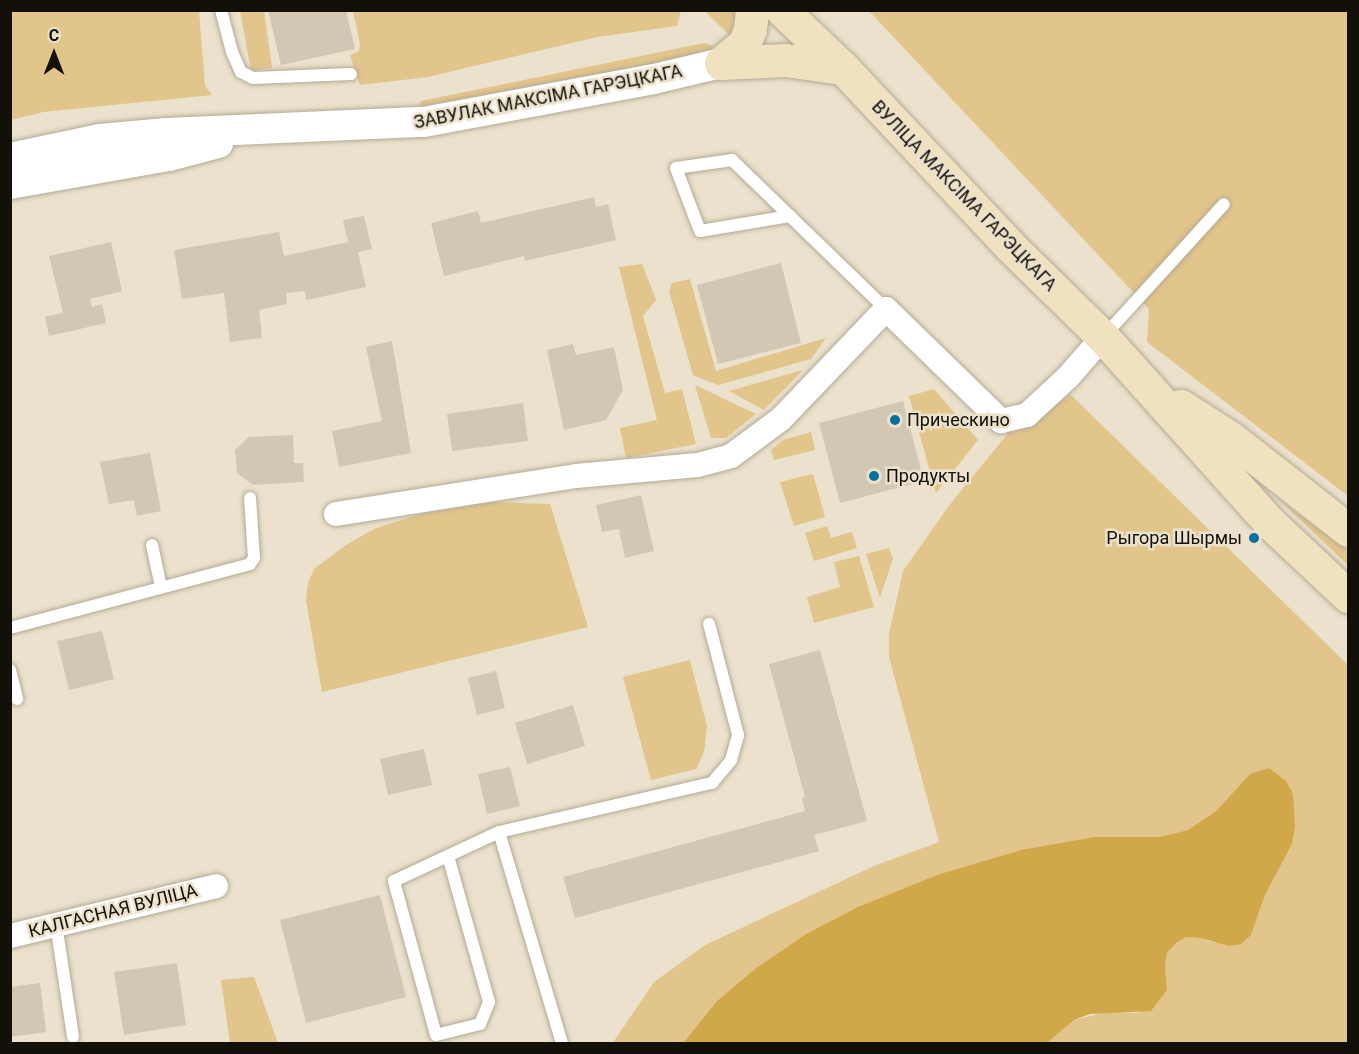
<!DOCTYPE html>
<meta charset="utf-8">
<style>
body{margin:0}
#map{position:relative;width:1359px;height:1054px;overflow:hidden;background:#ebe1cc;font-family:Roboto,sans-serif}
div>[style]{position:absolute}
[style*='--x']{left:calc(var(--x)*1px);top:calc(var(--y)*1px);width:calc(var(--w)*1px);rotate:calc(var(--a)*1deg)}
.green>*{inset:0;background:#e1c58a}
.water>*{inset:0;background:#d1a849}
.building>*{inset:0;background:#d1c7b3}
.roads{filter:drop-shadow(0 0 2px #b3aa96) drop-shadow(0 0 2px #b3aa96)}
.service>*{height:12px;margin:-6px;padding:0 6px;transform-origin:6px;border-radius:6px;background:#fff}
.minor>*{height:24px;margin:-12px;padding:0 12px;transform-origin:12px;border-radius:12px;background:#fff}
.tertiary>*{height:30px;margin:-15px;padding:0 15px;transform-origin:15px;border-radius:15px;background:#fff}
.secondary>*{height:33px;margin:-16.5px;padding:0 16.5px;transform-origin:16.5px;border-radius:16.5px;background:#f0e2be}
.dots>*{width:16px;height:16px;translate:-50% -50%;box-sizing:border-box;border:3px solid #ebe1cc;border-radius:50%}
span{translate:-50% -50%;white-space:nowrap;text-align:center;line-height:1.15;-webkit-text-stroke:5px #ebe1cc;paint-order:stroke}
.street-label{font-size:18px;color:#131009}
.poi-label{font-size:18px;color:#131009}
.left{translate:0 -50%;text-align:left}
.right{translate:-100% -50%;text-align:right}
.frame{position:absolute;inset:0;border:12px solid #131009;pointer-events:none}
.north{position:absolute;left:24px;top:24px;width:60px;height:60px;-webkit-text-stroke:4px #ebe1cc;paint-order:stroke;rotate:0deg;font-size:16px;font-weight:700;line-height:24px;text-align:center;color:#131009}
.north::after{content:'';display:block;margin:auto;width:21px;height:27px;background:#131009;clip-path:polygon(50% 0,100% 100%,50% 72%,0 100%)}
</style>
<div id="map">
<div class="green">
<div style="clip-path:polygon(10px 11px,199px 11px,205px 86px,212px 95px,43px 112px,11px 120px)"></div>
<div style="clip-path:polygon(240px 11px,264px 11px,272px 68px,251px 70px)"></div>
<div style="clip-path:polygon(353px 11px,681px 11px,677px 26px,597px 37px,428px 77px,360px 85px,350px 55px,359px 51px,360px 44px)"></div>
<div style="clip-path:polygon(705px 11px,736px 11px,732px 38px)"></div>
<div style="clip-path:polygon(869px 11px,1348px 11px,1348px 496px,1147px 342px,1149px 309px)"></div>
<div style="clip-path:polygon(704px 43px,713px 46px,715px 52px,419px 107px,421px 101px)"></div>
<div style="clip-path:polygon(642px 264px,656px 300px,643px 316px,665px 393px,682px 389px,696px 444px,626px 458px,620px 428px,657px 420px,619px 267px)"></div>
<div style="clip-path:polygon(690px 279px,716px 371px,826px 338px,811px 359px,718px 385px,693px 375px,669px 291px,672px 283px)"></div>
<div style="clip-path:polygon(803px 370px,764px 410px,729px 391px)"></div>
<div style="clip-path:polygon(695px 385px,756px 414px,726px 438px,711px 438px)"></div>
<div style="clip-path:polygon(934px 389px,978px 440px,936px 493px,909px 396px)"></div>
<div style="clip-path:polygon(1070px 394px,1348px 665px,1348px 1043px,1047px 1043px,1074px 1020px,1108px 1012px,1138px 1013px,1167px 990px,1165px 965px,1167px 953px,1176px 943px,1186px 937px,1200px 938px,1214px 943px,1251px 935px,1265px 895px,1292px 844px,1295px 828px,1250px 774px,1216px 811px,1188px 830px,1159px 837px,1118px 837px,937px 875px,859px 907px,806px 934px,756px 968px,717px 1001px,683px 1043px,612px 1044px,654px 982px,705px 945px,874px 866px,939px 842px,889px 657px,889px 634px,903px 571px,951px 503px,1010px 431px,1032px 424px)"></div>
<div style="clip-path:polygon(811px 432px,815px 450px,774px 460px,771px 450px,783px 440px)"></div>
<div style="clip-path:polygon(813px 474px,825px 517px,794px 526px,780px 482px)"></div>
<div style="clip-path:polygon(1278px 499px,1348px 550px,1348px 565px)"></div>
<div style="clip-path:polygon(491px 502px,550px 504px,588px 627px,322px 692px,306px 600px,308px 583px,314px 569px,346px 545px,376px 528px,421px 514px)"></div>
<div style="clip-path:polygon(827px 526px,831px 538px,852px 532px,857px 548px,814px 561px,805px 533px)"></div>
<div style="clip-path:polygon(889px 548px,893px 559px,880px 598px,866px 554px)"></div>
<div style="clip-path:polygon(859px 556px,874px 607px,814px 623px,807px 597px,840px 587px,834px 562px)"></div>
<div style="clip-path:polygon(690px 660px,707px 726px,704px 752px,696px 769px,651px 780px,623px 677px)"></div>
<div style="clip-path:polygon(254px 977px,278px 1043px,230px 1043px,221px 980px)"></div>
</div>
<div class="water">
<div style="clip-path:polygon(1269px 768px,1286px 781px,1293px 794px,1295px 828px,1292px 844px,1265px 895px,1251px 935px,1241px 944px,1229px 946px,1200px 938px,1186px 937px,1176px 943px,1167px 953px,1165px 965px,1167px 990px,1151px 1011px,1090px 1014px,1074px 1020px,1047px 1043px,683px 1043px,717px 1001px,756px 968px,806px 934px,858px 907px,937px 875px,1021px 850px,1095px 837px,1159px 837px,1188px 830px,1216px 811px,1250px 774px)"></div>
</div>
<div class="building">
<div style="clip-path:polygon(268px 10px,346px 10px,355px 49px,281px 65px)"></div>
<div style="clip-path:polygon(594px 197px,596px 207px,608px 204px,616px 240px,525px 261px,524px 256px,444px 276px,431px 223px,478px 211px,481px 223px)"></div>
<div style="clip-path:polygon(364px 216px,372px 249px,358px 252px,366px 287px,306px 300px,305px 291px,286px 293px,287px 304px,259px 310px,262px 338px,230px 342px,224px 293px,182px 299px,174px 250px,279px 232px,284px 256px,348px 242px,343px 220px)"></div>
<div style="clip-path:polygon(111px 242px,122px 291px,90px 299px,92px 307px,102px 304px,106px 323px,49px 336px,45px 317px,63px 313px,49px 256px)"></div>
<div style="clip-path:polygon(781px 263px,801px 343px,718px 364px,697px 285px)"></div>
<div style="clip-path:polygon(392px 341px,411px 453px,339px 467px,332px 431px,382px 421px,366px 347px)"></div>
<div style="clip-path:polygon(573px 344px,576px 355px,614px 347px,623px 390px,606px 420px,564px 430px,547px 350px)"></div>
<div style="clip-path:polygon(903px 401px,924px 481px,840px 503px,819px 423px)"></div>
<div style="clip-path:polygon(523px 403px,528px 441px,452px 451px,447px 414px)"></div>
<div style="clip-path:polygon(293px 435px,294px 463px,303px 463px,304px 482px,253px 485px,237px 473px,235px 450px,249px 437px)"></div>
<div style="clip-path:polygon(150px 453px,161px 511px,137px 516px,134px 500px,109px 504px,100px 462px)"></div>
<div style="clip-path:polygon(641px 495px,654px 551px,625px 558px,619px 529px,602px 532px,596px 505px)"></div>
<div style="clip-path:polygon(102px 631px,114px 679px,69px 690px,57px 641px)"></div>
<div style="clip-path:polygon(820px 650px,867px 821px,814px 835px,819px 851px,575px 918px,563px 877px,805px 811px,802px 798px,805px 797px,769px 664px)"></div>
<div style="clip-path:polygon(496px 671px,505px 708px,477px 715px,468px 678px)"></div>
<div style="clip-path:polygon(573px 705px,585px 746px,527px 764px,515px 723px)"></div>
<div style="clip-path:polygon(424px 749px,432px 785px,388px 795px,380px 759px)"></div>
<div style="clip-path:polygon(510px 767px,520px 806px,487px 814px,478px 774px)"></div>
<div style="clip-path:polygon(380px 895px,406px 997px,306px 1023px,280px 920px)"></div>
<div style="clip-path:polygon(177px 963px,186px 1025px,124px 1035px,114px 972px)"></div>
<div style="clip-path:polygon(40px 983px,46px 1032px,10px 1037px,10px 987px)"></div>
</div>
<div class="roads">
<div class="service">
<div style="--x:221;--y:10;--w:43;--a:75.3"></div>
<div style="--x:232;--y:52;--w:22;--a:66"></div>
<div style="--x:241;--y:72;--w:13;--a:27"></div>
<div style="--x:253;--y:78;--w:98;--a:-2.3"></div>
<div style="--x:790;--y:216;--w:91;--a:170.5"></div>
<div style="--x:700;--y:231;--w:67;--a:-110.9"></div>
<div style="--x:676;--y:168;--w:57;--a:-8.1"></div>
<div style="--x:732;--y:160;--w:214;--a:44.1"></div>
<div style="--x:1104;--y:336;--w:178;--a:-47.7"></div>
<div style="--x:152;--y:545;--w:43;--a:77.9"></div>
<div style="--x:10;--y:628;--w:248;--a:-14.9"></div>
<div style="--x:250;--y:564;--w:7;--a:-56"></div>
<div style="--x:254;--y:558;--w:60;--a:-93.8"></div>
<div style="--x:10;--y:670;--w:30;--a:76"></div>
<div style="--x:499;--y:832;--w:221;--a:73.4"></div>
<div style="--x:448;--y:856;--w:152;--a:74.3"></div>
<div style="--x:489;--y:1002;--w:24;--a:112"></div>
<div style="--x:480;--y:1024;--w:45;--a:166"></div>
<div style="--x:436;--y:1035;--w:160;--a:-105.3"></div>
<div style="--x:394;--y:881;--w:116;--a:-25"></div>
<div style="--x:499;--y:832;--w:219;--a:-13"></div>
<div style="--x:712;--y:783;--w:30;--a:-50"></div>
<div style="--x:731;--y:760;--w:26;--a:-74"></div>
<div style="--x:738;--y:735;--w:115;--a:-104.6"></div>
<div style="--x:56;--y:924;--w:114;--a:81.4"></div>
</div>
<div class="minor">
<div style="--x:336;--y:514;--w:243;--a:-9"></div>
<div style="--x:576;--y:476;--w:122;--a:-5.2"></div>
<div style="--x:698;--y:465;--w:34;--a:-15"></div>
<div style="--x:731;--y:456;--w:62;--a:-36.5"></div>
<div style="--x:781;--y:419;--w:152;--a:-46.3"></div>
<div style="--x:886;--y:309;--w:161;--a:44.2"></div>
<div style="--x:1001;--y:421;--w:27;--a:-13"></div>
<div style="--x:1027;--y:415;--w:56;--a:-42.8"></div>
<div style="--x:1068;--y:377;--w:53;--a:-48.8"></div>
<div style="--x:10;--y:936;--w:212;--a:-13.6"></div>
</div>
<div class="tertiary">
<div style="--x:10;--y:158;--w:92;--a:-11.9"></div>
<div style="--x:100;--y:139;--w:67;--a:-5.1"></div>
<div style="--x:167;--y:133;--w:257;--a:-2.5"></div>
<div style="--x:424;--y:122;--w:234;--a:-10.6"></div>
<div style="--x:654;--y:79;--w:69;--a:-13.4"></div>
<div style="--x:10;--y:184;--w:161;--a:-10"></div>
<div style="--x:169;--y:156;--w:51;--a:-14.9"></div>
</div>
<div class="secondary">
<div style="--x:782;--y:10;--w:84;--a:43.6"></div>
<div style="--x:843;--y:68;--w:245;--a:46.8"></div>
<div style="--x:1011;--y:247;--w:129;--a:44.4"></div>
<div style="--x:1103;--y:337;--w:247;--a:48.1"></div>
<div style="--x:1268;--y:521;--w:110;--a:43.2"></div>
<div style="--x:721;--y:63;--w:64;--a:-2.7"></div>
<div style="--x:785;--y:60;--w:59;--a:7.9"></div>
<div style="--x:721;--y:63;--w:30;--a:-40"></div>
<div style="--x:744;--y:44;--w:16;--a:-68"></div>
<div style="--x:750;--y:29;--w:19;--a:-84"></div>
<div style="--x:1181;--y:406;--w:61;--a:32.9"></div>
<div style="--x:1232;--y:439;--w:147;--a:38.1"></div>
</div>
</div>
<div class="dots">
<div style="left:895px;top:420px;background:#07709d"></div>
<div style="left:874px;top:476px;background:#07709d"></div>
<div style="left:1254px;top:538px;background:#07709d"></div>
</div>
<div class="street-label">
<span style="left:548px;top:97px;rotate:-11deg">ЗАВУЛАК МАКСІМА ГАРЭЦКАГА</span>
<span style="left:964px;top:196px;rotate:46deg">ВУЛІЦА МАКСІМА ГАРЭЦКАГА</span>
<span style="left:113px;top:911px;rotate:-14deg">КАЛГАСНАЯ ВУЛІЦА</span>
</div>
<div class="poi-label">
<span class="left" style="left:907px;top:420px">Прическино</span>
<span class="left" style="left:886px;top:476px">Продукты</span>
<span class="right" style="left:1242px;top:538px">Рыгора Шырмы</span>
</div>
<div class="frame"></div>
<div class="north">С</div>
</div>
